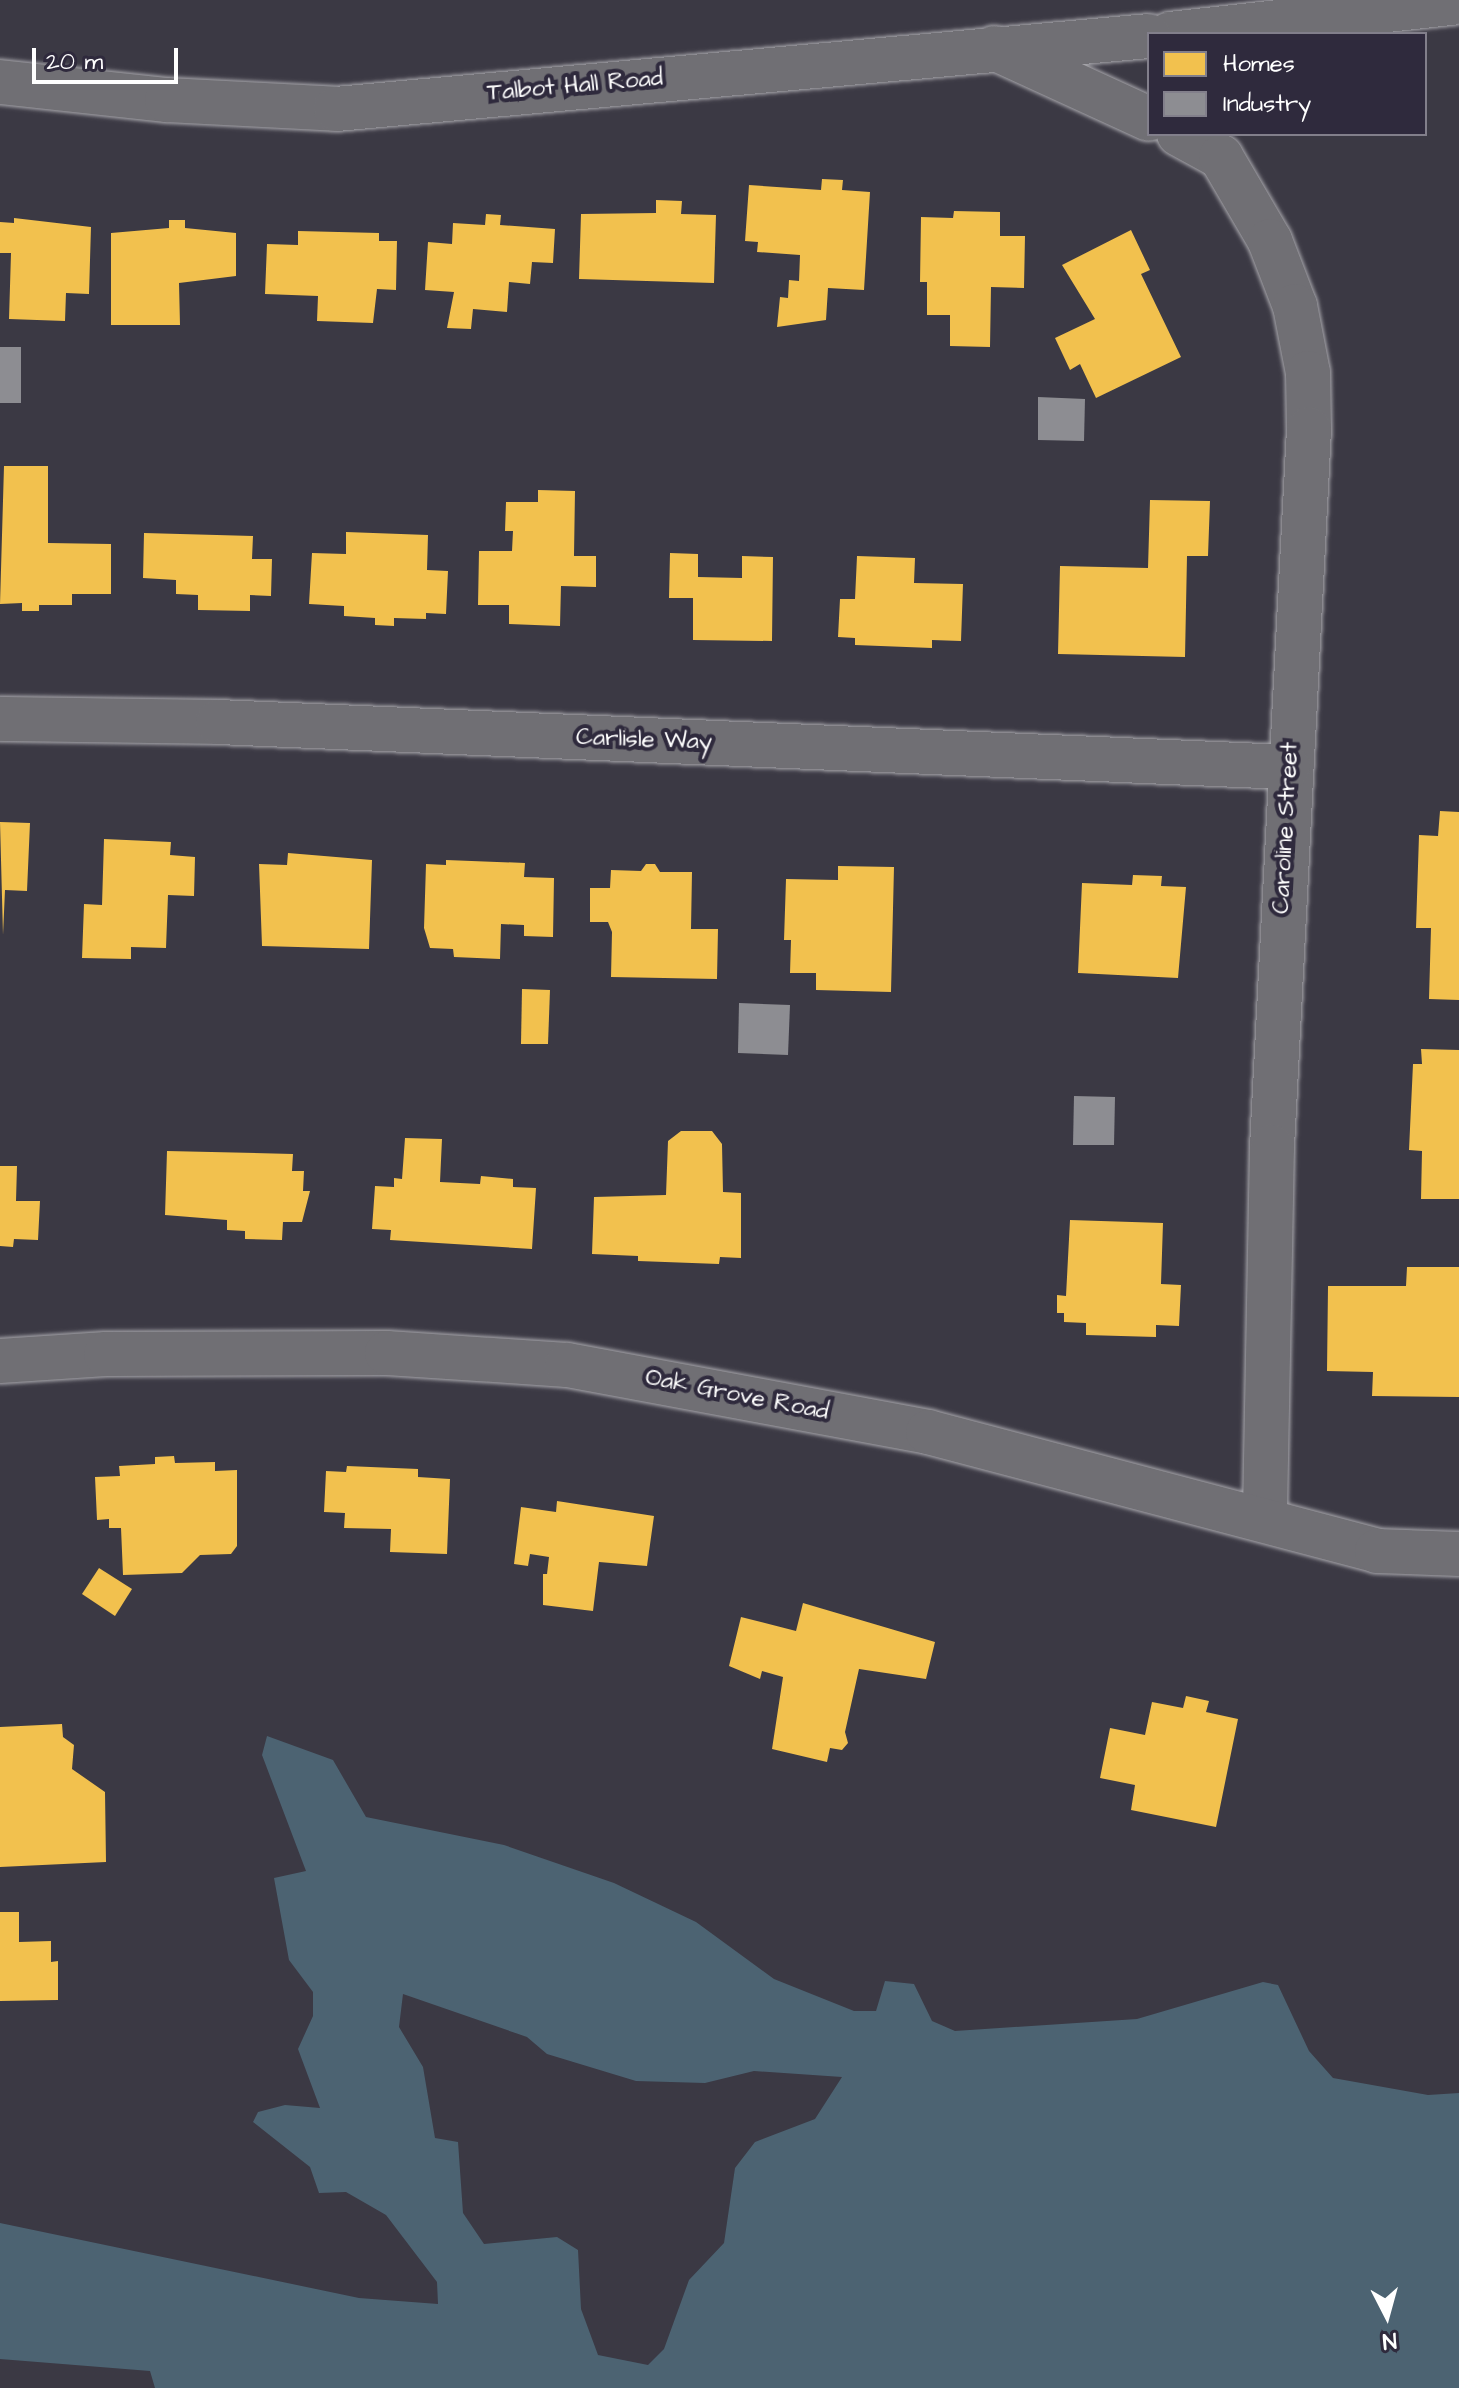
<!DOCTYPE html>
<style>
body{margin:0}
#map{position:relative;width:1459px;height:2388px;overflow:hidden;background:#3b3944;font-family:"Architects Daughter",sans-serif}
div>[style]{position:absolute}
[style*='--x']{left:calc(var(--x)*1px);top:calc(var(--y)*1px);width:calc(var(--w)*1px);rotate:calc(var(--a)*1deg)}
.water>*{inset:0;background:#4c6372}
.homes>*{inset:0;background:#f2c14e}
.industry>*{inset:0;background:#8d8d92}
.roads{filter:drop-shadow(0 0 2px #a7a6ab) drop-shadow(0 0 2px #a7a6ab)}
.street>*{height:44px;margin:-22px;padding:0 22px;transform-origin:22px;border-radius:22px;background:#706f74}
span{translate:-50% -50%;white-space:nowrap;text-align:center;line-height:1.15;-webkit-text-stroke:8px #2f2a3d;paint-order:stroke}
.street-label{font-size:24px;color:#fff}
.legend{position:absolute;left:1147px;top:32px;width:280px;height:104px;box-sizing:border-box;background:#2f2a3d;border:2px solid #827f8b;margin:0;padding:10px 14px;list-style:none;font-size:24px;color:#fff}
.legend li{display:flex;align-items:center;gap:16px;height:40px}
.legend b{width:40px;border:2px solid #827f8b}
.north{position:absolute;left:1347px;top:2276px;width:80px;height:80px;-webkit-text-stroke:6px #2f2a3d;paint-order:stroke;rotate:174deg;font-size:22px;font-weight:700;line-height:32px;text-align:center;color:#fff}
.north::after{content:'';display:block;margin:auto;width:28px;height:36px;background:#fff;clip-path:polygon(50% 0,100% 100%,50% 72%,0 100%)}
.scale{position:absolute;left:32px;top:48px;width:146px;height:36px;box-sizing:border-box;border:4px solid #fff;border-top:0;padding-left:10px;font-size:24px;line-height:28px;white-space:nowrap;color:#fff;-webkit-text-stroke:6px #2f2a3d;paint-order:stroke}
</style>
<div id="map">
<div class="water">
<div style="clip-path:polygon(evenodd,267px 1736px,333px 1760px,366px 1817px,504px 1845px,614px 1883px,696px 1922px,774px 1979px,854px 2011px,876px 2011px,885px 1981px,914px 1984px,932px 2021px,955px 2031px,1137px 2019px,1263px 1982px,1278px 1985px,1309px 2051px,1333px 2078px,1428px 2095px,1459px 2093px,1459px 2388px,155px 2388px,150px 2371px,0 2359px,0 2223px,359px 2298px,438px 2304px,437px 2282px,386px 2215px,346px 2192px,319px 2193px,310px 2167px,253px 2122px,258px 2112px,285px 2105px,320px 2108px,298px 2049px,313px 2016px,313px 1992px,289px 1960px,274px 1878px,306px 1871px,262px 1755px,267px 1736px,403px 1994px,527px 2037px,547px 2054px,636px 2081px,705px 2083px,754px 2071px,842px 2077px,815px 2119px,755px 2142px,735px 2168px,724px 2243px,689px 2280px,664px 2349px,648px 2365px,598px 2355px,581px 2309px,578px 2250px,557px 2237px,484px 2244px,463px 2213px,458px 2142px,435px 2138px,423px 2067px,399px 2027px,403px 1994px)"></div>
</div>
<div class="homes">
<div style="clip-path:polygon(822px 179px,843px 180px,842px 190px,870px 192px,864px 290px,828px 288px,826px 320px,777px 327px,780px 297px,788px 298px,789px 280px,799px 281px,800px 255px,757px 252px,758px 242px,745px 241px,749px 185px,821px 190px)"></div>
<div style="clip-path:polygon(656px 200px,682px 201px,681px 214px,716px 215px,714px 283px,579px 279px,581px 214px,656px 213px)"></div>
<div style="clip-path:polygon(954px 211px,1000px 212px,1000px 236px,1025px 236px,1024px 288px,991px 287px,990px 347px,950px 346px,950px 315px,927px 315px,927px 282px,920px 282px,921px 217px,953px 218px)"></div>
<div style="clip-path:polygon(486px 214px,501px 215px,500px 225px,555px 229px,553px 263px,532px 262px,530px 284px,509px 282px,507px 312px,473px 309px,471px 329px,447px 328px,454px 292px,425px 290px,428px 242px,452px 244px,453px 223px,485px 225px)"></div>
<div style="clip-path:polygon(14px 218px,91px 227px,89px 294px,66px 293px,65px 321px,9px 319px,11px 253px,0 253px,0 222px,14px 223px)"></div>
<div style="clip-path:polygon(169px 220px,185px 220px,185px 228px,236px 233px,236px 276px,179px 283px,180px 325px,111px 325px,111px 233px,169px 228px)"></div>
<div style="clip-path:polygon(1131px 230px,1150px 270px,1141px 274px,1181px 357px,1096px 398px,1080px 364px,1070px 370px,1055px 338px,1095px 319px,1062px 265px)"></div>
<div style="clip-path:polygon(298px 231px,379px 233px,379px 241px,397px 241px,396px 290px,377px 289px,373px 323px,317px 321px,318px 296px,265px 294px,267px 244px,298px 245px)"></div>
<div style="clip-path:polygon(4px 466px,48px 466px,48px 543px,111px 544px,111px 594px,72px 594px,72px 605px,39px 605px,39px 611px,22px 611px,22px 603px,0 604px)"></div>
<div style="clip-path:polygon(538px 490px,575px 491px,574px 556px,596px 556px,596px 587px,561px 586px,560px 626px,509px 624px,509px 605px,478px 605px,479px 551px,512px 551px,513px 531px,505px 531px,506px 502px,538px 502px)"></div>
<div style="clip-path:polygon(1150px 500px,1210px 501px,1208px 556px,1187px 556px,1185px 657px,1058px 654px,1060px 566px,1148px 568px)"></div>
<div style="clip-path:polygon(346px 532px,428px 535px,427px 570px,448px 571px,446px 614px,426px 613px,426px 619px,394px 618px,394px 626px,375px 625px,375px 618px,344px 616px,344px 606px,309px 604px,312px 553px,346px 554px)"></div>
<div style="clip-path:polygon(144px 533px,253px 536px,252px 559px,272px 559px,271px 596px,250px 595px,250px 611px,198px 610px,198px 595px,176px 594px,176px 580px,143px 578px)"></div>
<div style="clip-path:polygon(670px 553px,698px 554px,698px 577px,742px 578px,742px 556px,773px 557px,772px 641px,693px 640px,693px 598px,669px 598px)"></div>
<div style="clip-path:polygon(857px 556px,915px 558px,914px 583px,963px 584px,961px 641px,932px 640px,932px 648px,855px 645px,855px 638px,838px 637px,840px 599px,855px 599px)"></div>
<div style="clip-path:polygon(1440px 811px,1459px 812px,1459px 1000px,1429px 999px,1431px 928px,1416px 928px,1419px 835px,1438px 836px)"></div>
<div style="clip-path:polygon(0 822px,30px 823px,27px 891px,5px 890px,3px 935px)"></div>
<div style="clip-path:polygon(104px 839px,171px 842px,170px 855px,195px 857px,194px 896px,168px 895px,166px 948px,131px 947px,131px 959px,82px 958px,84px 904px,102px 905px)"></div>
<div style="clip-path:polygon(288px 853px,372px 860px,369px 949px,262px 946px,259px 864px,287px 865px)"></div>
<div style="clip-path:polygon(446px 860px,525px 863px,524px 877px,554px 878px,553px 937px,524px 936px,524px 925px,501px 924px,500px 959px,454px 957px,453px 949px,430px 948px,424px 928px,426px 864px,446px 865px)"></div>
<div style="clip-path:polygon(646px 864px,655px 864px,660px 872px,692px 872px,691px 929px,718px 929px,717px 979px,611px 977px,612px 932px,608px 922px,590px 922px,590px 888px,610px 888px,611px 870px,641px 871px)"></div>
<div style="clip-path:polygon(838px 866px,894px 867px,891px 992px,816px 990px,816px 973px,790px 973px,791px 940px,784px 940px,786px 879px,838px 880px)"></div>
<div style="clip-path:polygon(1133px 875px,1162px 876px,1161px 886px,1186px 887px,1178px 978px,1078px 973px,1082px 883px,1132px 885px)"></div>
<div style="clip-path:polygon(522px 989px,550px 990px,548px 1044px,521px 1044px)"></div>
<div style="clip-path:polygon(1421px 1049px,1459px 1050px,1459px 1199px,1421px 1199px,1422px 1151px,1409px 1150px,1413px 1064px,1422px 1064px)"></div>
<div style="clip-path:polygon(681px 1131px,712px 1131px,722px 1144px,723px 1192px,741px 1193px,741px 1258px,720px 1257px,719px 1264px,638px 1261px,638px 1256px,592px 1254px,594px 1197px,666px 1195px,668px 1141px)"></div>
<div style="clip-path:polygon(405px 1138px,442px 1139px,440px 1182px,480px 1184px,481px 1176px,513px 1179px,513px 1187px,536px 1188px,532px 1249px,390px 1240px,391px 1230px,372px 1229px,375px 1186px,394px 1187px,394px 1178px,402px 1179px)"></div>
<div style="clip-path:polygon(167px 1151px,293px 1154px,292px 1171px,304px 1171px,303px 1191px,310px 1191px,302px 1222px,283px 1222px,282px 1240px,245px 1239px,245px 1231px,227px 1230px,227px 1220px,165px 1215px)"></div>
<div style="clip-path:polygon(0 1166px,17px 1166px,16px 1201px,40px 1201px,38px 1240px,14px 1239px,13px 1247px,0 1246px)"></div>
<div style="clip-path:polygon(1070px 1220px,1163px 1223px,1161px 1284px,1181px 1285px,1179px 1326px,1156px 1325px,1156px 1337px,1086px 1335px,1086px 1323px,1064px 1322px,1064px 1313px,1057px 1313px,1057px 1295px,1066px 1296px)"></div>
<div style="clip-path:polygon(1407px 1267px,1459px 1267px,1459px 1397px,1372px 1396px,1373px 1372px,1327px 1371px,1328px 1286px,1406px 1286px)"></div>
<div style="clip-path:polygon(174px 1456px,175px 1463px,215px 1462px,215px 1471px,237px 1470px,237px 1546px,231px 1554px,200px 1555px,182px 1573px,123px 1575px,121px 1528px,109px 1528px,109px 1519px,97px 1520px,95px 1477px,120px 1476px,119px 1466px,155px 1464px,155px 1457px)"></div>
<div style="clip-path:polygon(347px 1466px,418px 1469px,418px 1477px,450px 1479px,447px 1554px,390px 1552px,391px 1529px,344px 1528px,345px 1513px,324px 1512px,326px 1471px,346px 1472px)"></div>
<div style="clip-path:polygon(557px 1501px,654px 1516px,647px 1566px,599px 1562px,593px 1611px,543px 1605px,543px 1574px,547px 1574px,549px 1557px,530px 1554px,528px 1566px,514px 1564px,521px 1507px,556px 1512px)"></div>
<div style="clip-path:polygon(99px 1568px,132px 1589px,115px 1616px,82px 1594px)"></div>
<div style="clip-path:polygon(803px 1603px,935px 1642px,926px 1679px,859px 1669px,845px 1732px,848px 1743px,842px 1750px,830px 1748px,827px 1762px,772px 1749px,783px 1677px,762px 1671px,760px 1679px,729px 1666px,741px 1617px,796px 1631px)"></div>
<div style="clip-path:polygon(1186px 1696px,1209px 1701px,1206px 1712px,1238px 1719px,1216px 1827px,1131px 1810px,1135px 1785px,1100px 1778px,1110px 1728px,1145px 1735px,1152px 1702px,1183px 1708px)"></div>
<div style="clip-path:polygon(62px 1724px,63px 1737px,74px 1745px,72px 1769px,105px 1792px,106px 1862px,0 1867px,0 1727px)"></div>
<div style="clip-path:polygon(0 1912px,19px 1912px,19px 1942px,51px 1941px,51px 1962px,58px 1961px,58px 2000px,0 2001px)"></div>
</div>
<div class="industry">
<div style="clip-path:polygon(0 347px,21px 347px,21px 403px,0 403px)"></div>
<div style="clip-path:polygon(1038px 397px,1085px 399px,1084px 441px,1038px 440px)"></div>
<div style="clip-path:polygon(739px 1003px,790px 1005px,788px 1055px,738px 1053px)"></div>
<div style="clip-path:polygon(1074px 1096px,1115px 1097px,1114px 1145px,1073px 1145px)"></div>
</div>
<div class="roads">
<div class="street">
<div style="--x:1170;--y:34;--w:285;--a:-6.3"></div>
<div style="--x:994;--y:48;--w:170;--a:24.6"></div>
<div style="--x:0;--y:82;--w:168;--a:6.2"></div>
<div style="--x:167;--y:100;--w:169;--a:3"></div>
<div style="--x:336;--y:109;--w:816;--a:-5.13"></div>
<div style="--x:1179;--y:134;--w:48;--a:28.7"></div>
<div style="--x:1221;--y:157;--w:97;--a:59.7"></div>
<div style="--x:1270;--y:241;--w:70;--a:69"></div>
<div style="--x:1295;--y:306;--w:68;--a:79"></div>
<div style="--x:1308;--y:373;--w:56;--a:89"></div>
<div style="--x:1309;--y:429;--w:719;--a:92.95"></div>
<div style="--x:1272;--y:1147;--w:371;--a:91.1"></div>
<div style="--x:0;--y:719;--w:218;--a:0.8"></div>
<div style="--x:218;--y:722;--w:1071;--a:2.41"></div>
<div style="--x:0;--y:1361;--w:106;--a:-3.8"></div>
<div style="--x:106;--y:1354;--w:281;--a:-0.2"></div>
<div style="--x:387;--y:1353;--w:180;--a:3.8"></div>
<div style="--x:567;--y:1365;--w:367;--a:10.5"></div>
<div style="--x:928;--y:1432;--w:465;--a:14.8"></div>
<div style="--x:1377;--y:1551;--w:82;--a:2.1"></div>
</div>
</div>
<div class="street-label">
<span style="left:575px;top:86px;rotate:-5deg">Talbot Hall Road</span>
<span style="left:644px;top:740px;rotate:2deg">Carlisle Way</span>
<span style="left:1286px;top:828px;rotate:-87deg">Caroline Street</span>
<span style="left:737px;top:1395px;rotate:11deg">Oak Grove Road</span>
</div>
<ul class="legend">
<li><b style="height:22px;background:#f2c14e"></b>Homes</li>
<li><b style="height:22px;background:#8d8d92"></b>Industry</li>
</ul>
<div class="north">N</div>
<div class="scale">20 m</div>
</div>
